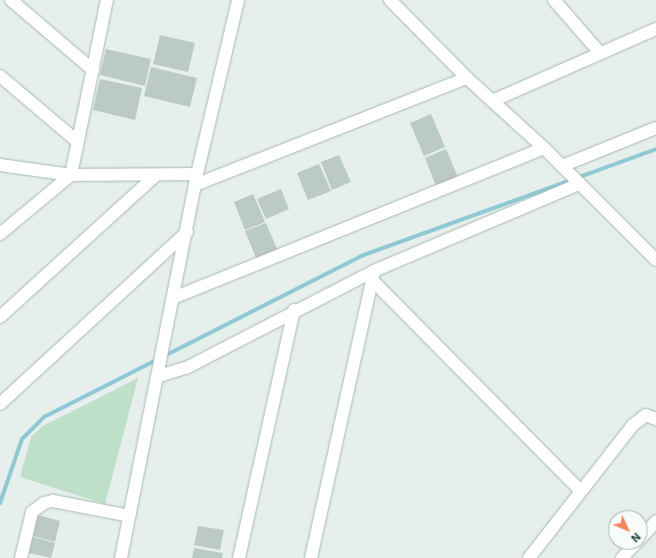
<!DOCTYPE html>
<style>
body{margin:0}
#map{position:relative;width:656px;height:558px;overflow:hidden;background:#e6efeb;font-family:"Exo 2",sans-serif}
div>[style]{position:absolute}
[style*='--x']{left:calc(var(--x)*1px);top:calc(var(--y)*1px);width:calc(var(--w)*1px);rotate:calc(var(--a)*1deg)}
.green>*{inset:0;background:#bfe0c8}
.stream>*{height:4px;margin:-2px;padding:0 2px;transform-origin:2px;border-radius:2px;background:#8ec9d4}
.building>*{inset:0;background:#bbcac4}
.roads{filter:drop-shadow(0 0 1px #a8b8b2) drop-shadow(0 0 1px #a8b8b2)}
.minor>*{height:12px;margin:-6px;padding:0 6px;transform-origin:6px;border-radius:6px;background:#fff}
.tertiary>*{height:12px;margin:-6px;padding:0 6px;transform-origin:6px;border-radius:6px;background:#fff}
span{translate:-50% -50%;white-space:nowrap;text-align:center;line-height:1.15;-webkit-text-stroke:4px #f7fbf9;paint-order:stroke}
.north{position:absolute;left:608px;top:510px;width:40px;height:40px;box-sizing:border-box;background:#f7fbf9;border:1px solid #a3b1ad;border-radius:50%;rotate:134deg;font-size:11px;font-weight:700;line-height:16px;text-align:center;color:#24423a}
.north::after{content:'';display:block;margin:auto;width:14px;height:18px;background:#f4845f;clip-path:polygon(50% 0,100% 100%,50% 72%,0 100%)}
</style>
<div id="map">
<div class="green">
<div style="clip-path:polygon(138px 378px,105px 504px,20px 477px,31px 437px,43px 426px)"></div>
</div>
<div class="stream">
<div style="--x:0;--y:503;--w:68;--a:-71"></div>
<div style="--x:22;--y:439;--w:31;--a:-45"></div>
<div style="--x:44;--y:417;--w:356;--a:-26.9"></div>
<div style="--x:361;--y:256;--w:314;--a:-19.9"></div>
</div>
<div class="building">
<div style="clip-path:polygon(160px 35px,195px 43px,188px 72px,153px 64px)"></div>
<div style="clip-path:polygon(106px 49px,151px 59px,145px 86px,100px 75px)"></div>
<div style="clip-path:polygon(151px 67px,197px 78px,190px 107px,144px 96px)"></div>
<div style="clip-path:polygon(100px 79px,142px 88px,135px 120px,93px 110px)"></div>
<div style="clip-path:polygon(431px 114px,445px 147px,424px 156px,410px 123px)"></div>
<div style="clip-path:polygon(446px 149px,458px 177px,436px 186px,425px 158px)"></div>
<div style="clip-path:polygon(339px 155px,351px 182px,332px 190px,321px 162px)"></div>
<div style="clip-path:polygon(319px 164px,331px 191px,308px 200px,297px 173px)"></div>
<div style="clip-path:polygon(281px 189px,289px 209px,266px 219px,257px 199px)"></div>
<div style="clip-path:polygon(253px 194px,265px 222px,245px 230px,234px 202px)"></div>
<div style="clip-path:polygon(266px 223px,278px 251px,257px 260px,245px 231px)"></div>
<div style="clip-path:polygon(38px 515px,60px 521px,55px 542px,33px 536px)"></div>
<div style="clip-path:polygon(198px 526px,224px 530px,220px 550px,194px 545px)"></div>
<div style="clip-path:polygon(33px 537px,55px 543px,51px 558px,29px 553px)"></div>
<div style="clip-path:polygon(194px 548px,223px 553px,222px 558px,192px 558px)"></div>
</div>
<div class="roads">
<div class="minor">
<div style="--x:11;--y:0;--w:108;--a:40.5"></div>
<div style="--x:390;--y:0;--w:110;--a:45.4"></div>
<div style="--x:467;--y:78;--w:104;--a:42.3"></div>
<div style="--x:554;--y:0;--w:70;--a:49"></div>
<div style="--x:0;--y:76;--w:102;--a:40.2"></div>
<div style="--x:492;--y:101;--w:179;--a:-23.7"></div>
<div style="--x:0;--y:165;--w:72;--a:8"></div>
<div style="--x:71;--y:175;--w:126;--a:-0.5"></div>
<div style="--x:562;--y:166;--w:101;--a:-22"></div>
<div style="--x:195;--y:185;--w:292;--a:-21.5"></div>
<div style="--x:0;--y:234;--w:92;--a:-39.7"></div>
<div style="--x:71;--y:175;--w:179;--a:-78.4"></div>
<div style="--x:372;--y:280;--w:297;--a:45.3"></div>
<div style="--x:173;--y:298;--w:400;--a:-22"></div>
<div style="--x:544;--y:148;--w:158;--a:45"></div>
<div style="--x:0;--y:317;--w:210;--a:-42.3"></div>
<div style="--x:159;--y:376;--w:28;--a:-17"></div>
<div style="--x:186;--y:368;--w:212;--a:-27.3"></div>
<div style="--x:374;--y:271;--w:223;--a:-23"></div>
<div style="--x:0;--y:404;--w:254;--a:-42.6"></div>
<div style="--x:640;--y:539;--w:24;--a:-48"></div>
<div style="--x:21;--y:558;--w:47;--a:-76.6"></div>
<div style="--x:32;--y:512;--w:15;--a:-37"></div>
<div style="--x:44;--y:503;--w:9;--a:-13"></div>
<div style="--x:53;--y:501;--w:78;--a:11"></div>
<div style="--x:239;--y:558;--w:254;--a:-77.5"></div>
<div style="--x:311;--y:558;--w:289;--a:-77.6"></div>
<div style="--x:529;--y:558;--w:169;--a:-52"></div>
<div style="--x:633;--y:425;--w:16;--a:-38"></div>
<div style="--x:646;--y:415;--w:11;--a:22"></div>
<div style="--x:622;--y:558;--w:22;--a:-47"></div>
</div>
<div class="tertiary">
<div style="--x:121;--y:558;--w:391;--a:-78.8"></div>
<div style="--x:197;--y:174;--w:179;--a:-76.7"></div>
</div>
</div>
<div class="north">N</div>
</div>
